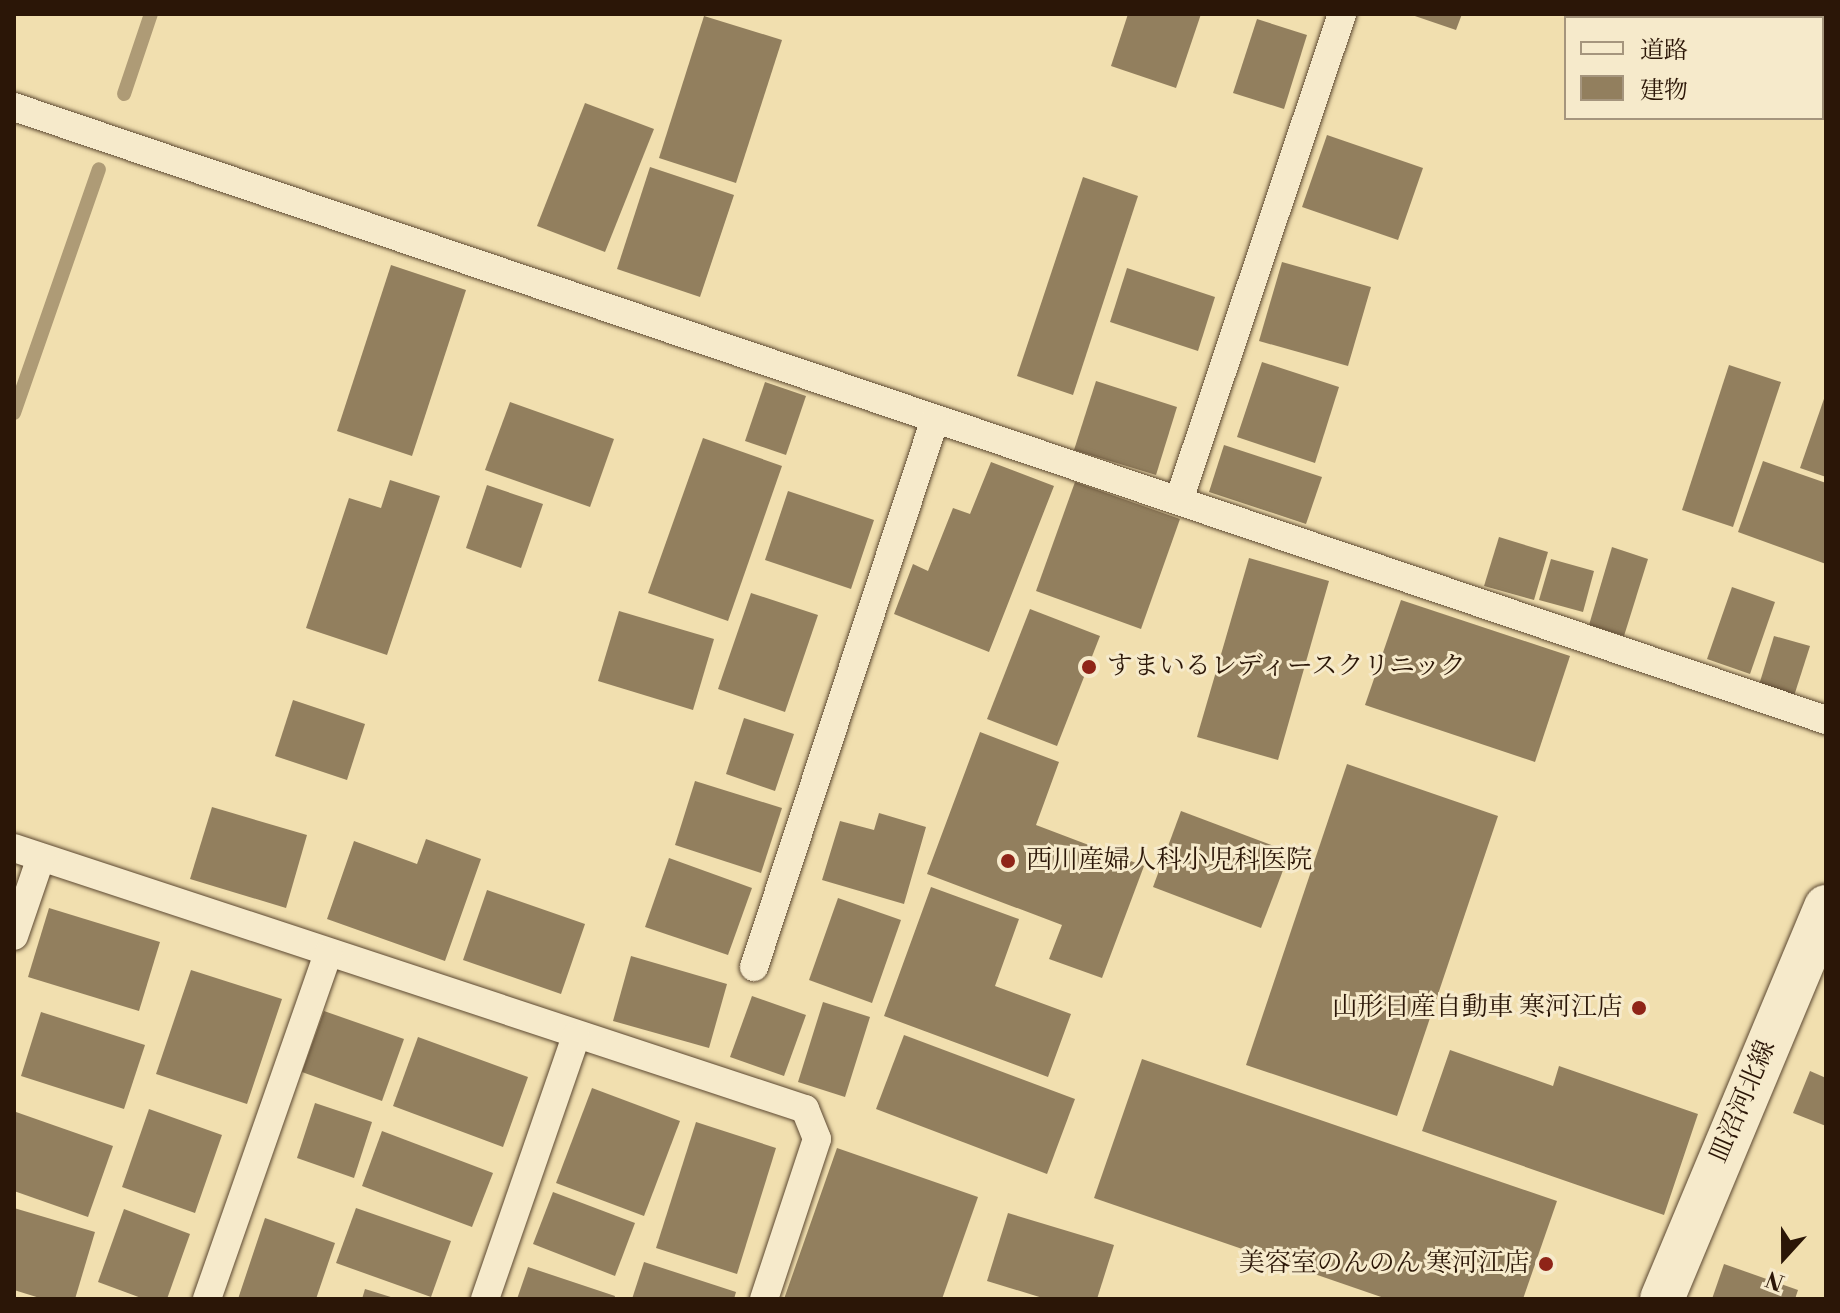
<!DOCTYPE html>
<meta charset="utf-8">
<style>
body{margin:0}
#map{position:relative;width:1840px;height:1313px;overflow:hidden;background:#f1dfaf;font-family:"Libre Bodoni","Noto Serif JP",serif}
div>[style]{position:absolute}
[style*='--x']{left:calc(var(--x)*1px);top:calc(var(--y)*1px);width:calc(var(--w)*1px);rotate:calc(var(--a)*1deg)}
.stream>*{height:14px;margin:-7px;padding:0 7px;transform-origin:7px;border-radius:7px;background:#ae9b76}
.building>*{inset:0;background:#927f5e}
.roads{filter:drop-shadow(0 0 2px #5c4831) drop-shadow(0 0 2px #5c4831)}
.service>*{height:28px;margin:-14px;padding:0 14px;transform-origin:14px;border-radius:14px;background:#f6eacb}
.secondary>*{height:44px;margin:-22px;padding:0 22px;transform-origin:22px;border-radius:22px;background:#f6eacb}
.dots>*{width:22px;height:22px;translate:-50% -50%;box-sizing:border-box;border:4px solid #f6eacb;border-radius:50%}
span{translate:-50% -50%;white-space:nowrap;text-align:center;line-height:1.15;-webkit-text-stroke:6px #f6eacb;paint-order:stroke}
.poi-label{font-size:26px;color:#2b1607}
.left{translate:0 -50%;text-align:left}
.right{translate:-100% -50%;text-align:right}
.street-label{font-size:26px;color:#2b1607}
.frame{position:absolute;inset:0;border:16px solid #2b1607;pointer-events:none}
.legend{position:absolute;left:1564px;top:16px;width:260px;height:104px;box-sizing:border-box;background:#f6eacb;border:2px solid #a5957d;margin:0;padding:10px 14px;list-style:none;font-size:24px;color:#2b1607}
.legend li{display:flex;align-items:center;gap:16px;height:40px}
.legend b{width:40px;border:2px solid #a5957d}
.north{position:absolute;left:1744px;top:1217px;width:80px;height:80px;-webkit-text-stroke:6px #f6eacb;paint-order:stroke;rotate:201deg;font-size:22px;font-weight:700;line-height:32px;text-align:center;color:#2b1607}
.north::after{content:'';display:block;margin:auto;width:28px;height:36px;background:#2b1607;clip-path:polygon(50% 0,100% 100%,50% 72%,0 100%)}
</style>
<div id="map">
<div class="stream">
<div style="--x:124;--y:94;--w:84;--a:-71.4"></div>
<div style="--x:14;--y:413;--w:258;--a:-70.8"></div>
</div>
<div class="building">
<div style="clip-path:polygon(1128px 14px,1201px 14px,1176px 88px,1111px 66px)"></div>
<div style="clip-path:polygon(1409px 14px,1462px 14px,1456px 30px)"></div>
<div style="clip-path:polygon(1815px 14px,1826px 14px,1826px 108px,1822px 18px,1813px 18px)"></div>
<div style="clip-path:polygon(704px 16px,782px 40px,736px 183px,659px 158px)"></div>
<div style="clip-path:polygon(1257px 19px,1307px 35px,1284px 109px,1233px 93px)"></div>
<div style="clip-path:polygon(585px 103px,654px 129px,605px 252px,537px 226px)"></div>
<div style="clip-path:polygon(1327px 135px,1423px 168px,1398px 240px,1302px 207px)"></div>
<div style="clip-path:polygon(650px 167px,734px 195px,700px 297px,617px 269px)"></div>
<div style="clip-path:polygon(1083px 177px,1138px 196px,1073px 395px,1017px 376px)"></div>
<div style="clip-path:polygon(1282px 262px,1371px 287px,1348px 366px,1259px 341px)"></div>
<div style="clip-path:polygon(391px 265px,466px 290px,412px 456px,337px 431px)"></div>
<div style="clip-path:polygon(1127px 268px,1215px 297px,1198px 351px,1110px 322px)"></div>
<div style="clip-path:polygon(1262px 362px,1339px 387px,1315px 463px,1237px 437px)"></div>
<div style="clip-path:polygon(1729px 365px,1781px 382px,1733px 527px,1682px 510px)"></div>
<div style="clip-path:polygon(1096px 381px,1177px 407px,1156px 475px,1074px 450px)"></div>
<div style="clip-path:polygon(765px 382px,806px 396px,786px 455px,745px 441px)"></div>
<div style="clip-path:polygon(1826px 393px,1826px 477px,1800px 468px)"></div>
<div style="clip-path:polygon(510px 402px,614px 439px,590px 507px,485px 470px)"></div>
<div style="clip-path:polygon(703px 438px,782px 466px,728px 621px,648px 593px)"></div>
<div style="clip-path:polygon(1224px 445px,1322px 477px,1306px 524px,1209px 492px)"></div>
<div style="clip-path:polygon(1763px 461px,1826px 483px,1826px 564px,1738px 532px)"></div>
<div style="clip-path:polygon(991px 462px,1054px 486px,989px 652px,894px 614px,913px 564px,928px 571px,953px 508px,970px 514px)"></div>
<div style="clip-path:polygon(390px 480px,440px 496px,387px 655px,306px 628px,349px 498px,381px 508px)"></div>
<div style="clip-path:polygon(1075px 482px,1180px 519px,1141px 629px,1036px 591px)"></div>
<div style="clip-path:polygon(487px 485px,543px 504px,521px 568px,466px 548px)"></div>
<div style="clip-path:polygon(788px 491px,874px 520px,851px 589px,765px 560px)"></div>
<div style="clip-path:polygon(1499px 537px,1548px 552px,1534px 600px,1484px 586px)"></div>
<div style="clip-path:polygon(1612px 547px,1648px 559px,1624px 636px,1589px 625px)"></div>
<div style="clip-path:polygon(1249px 558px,1329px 581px,1278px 760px,1197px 737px)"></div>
<div style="clip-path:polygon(1551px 559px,1594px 571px,1583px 612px,1539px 600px)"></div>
<div style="clip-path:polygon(1732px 587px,1775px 602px,1750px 674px,1707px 659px)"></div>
<div style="clip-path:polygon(751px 593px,818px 615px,785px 712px,718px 689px)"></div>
<div style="clip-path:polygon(1401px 600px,1570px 656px,1535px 762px,1365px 705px)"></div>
<div style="clip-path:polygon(1030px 609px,1100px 636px,1057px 746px,987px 719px)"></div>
<div style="clip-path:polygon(619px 611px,714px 639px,693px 710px,598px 681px)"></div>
<div style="clip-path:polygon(1774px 636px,1810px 646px,1794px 696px,1759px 685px)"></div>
<div style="clip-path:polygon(293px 700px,365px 724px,347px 780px,275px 756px)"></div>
<div style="clip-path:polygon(744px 718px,794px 734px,775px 791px,726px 774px)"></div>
<div style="clip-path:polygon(980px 732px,1059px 762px,1036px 825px,1144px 866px,1102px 978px,1049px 959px,1062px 925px,927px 874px)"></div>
<div style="clip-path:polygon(1347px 764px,1498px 816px,1397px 1116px,1246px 1065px)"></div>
<div style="clip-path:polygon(695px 781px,782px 808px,761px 873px,675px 845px)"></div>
<div style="clip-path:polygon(212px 807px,307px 835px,286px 908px,190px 879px)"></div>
<div style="clip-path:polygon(1181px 811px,1290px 852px,1261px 928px,1153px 887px)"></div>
<div style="clip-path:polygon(879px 813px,926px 827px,904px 904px,822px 880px,840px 821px,874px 830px)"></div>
<div style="clip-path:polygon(426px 839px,481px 859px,445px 961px,327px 919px,354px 841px,417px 864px)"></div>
<div style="clip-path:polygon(669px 858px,752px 888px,728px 955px,645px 927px)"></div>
<div style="clip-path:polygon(931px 887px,1019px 919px,995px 986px,1071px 1014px,1048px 1077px,884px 1016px)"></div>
<div style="clip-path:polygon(487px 890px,585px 924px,561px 994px,463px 960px)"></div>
<div style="clip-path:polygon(838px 898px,901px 920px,872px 1003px,809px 980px)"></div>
<div style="clip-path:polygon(49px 908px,160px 942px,139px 1011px,28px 977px)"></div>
<div style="clip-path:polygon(631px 956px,727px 984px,709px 1048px,613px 1021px)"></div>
<div style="clip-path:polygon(191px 970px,282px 999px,247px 1104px,156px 1074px)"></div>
<div style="clip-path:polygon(752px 996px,806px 1015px,784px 1076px,730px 1057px)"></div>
<div style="clip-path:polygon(823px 1002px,870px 1017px,845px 1097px,798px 1082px)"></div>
<div style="clip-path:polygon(324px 1011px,404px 1039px,382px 1101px,302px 1072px)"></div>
<div style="clip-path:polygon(41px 1012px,145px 1045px,124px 1109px,21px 1076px)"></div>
<div style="clip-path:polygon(904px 1035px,1075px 1099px,1047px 1174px,876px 1109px)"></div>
<div style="clip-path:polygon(418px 1037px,528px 1077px,503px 1147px,393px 1106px)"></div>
<div style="clip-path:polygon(1450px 1050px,1553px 1086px,1559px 1066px,1698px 1114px,1664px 1215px,1422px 1131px)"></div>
<div style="clip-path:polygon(1142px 1059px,1557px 1201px,1523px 1299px,1387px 1299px,1094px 1198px)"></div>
<div style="clip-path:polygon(1810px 1071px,1826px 1078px,1826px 1126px,1793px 1113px)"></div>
<div style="clip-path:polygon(592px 1088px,680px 1121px,644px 1216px,556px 1183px)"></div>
<div style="clip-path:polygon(315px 1103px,372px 1122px,354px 1178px,297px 1158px)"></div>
<div style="clip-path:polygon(149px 1109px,222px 1135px,195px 1213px,122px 1187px)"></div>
<div style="clip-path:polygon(16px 1112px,113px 1146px,88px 1217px,14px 1191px)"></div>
<div style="clip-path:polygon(696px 1122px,776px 1148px,737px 1274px,656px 1248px)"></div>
<div style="clip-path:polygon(382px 1131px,493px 1173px,472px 1227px,362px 1186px)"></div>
<div style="clip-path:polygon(837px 1148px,978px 1197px,942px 1299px,784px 1299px)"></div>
<div style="clip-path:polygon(553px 1192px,635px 1223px,615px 1276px,533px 1244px)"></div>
<div style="clip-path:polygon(14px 1208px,95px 1232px,75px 1299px,43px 1299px,14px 1290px)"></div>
<div style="clip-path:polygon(356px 1208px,451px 1241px,431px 1297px,336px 1263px)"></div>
<div style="clip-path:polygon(124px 1209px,190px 1234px,167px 1299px,144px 1299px,98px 1282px)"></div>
<div style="clip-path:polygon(1008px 1213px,1114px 1245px,1097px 1299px,1046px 1299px,987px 1281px)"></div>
<div style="clip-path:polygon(265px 1218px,335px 1243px,316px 1299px,238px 1299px)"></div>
<div style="clip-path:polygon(644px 1262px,736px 1292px,734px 1299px,632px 1299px)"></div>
<div style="clip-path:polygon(1724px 1264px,1798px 1290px,1795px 1299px,1712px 1299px)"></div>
<div style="clip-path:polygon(528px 1267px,615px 1296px,614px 1299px,517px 1299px)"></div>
<div style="clip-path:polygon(365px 1289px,394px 1298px,394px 1299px,362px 1299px)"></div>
</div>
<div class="roads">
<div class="service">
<div style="--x:14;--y:107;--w:1913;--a:18.69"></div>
<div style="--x:1179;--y:500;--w:513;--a:-71.46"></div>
<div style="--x:14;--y:848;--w:833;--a:18.26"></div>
<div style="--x:805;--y:1109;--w:32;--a:68"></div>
<div style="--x:817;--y:1139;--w:169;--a:108.3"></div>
<div style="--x:14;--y:936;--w:83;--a:-71.1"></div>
<div style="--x:754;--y:967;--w:577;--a:-71.72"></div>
<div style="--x:207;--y:1299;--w:366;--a:-70.7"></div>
<div style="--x:485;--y:1299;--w:278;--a:-70.9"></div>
</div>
<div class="secondary">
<div style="--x:1662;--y:1299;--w:425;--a:-67.3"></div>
</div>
</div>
<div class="dots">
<div style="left:1089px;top:667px;background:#8f2418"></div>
<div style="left:1008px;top:861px;background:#8f2418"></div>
<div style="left:1639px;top:1008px;background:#8f2418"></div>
<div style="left:1546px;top:1264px;background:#8f2418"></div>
</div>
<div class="poi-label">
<span class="left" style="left:1107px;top:667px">すまいるレディースクリニック</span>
<span class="left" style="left:1026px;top:861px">西川産婦人科小児科医院</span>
<span class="right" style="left:1623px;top:1008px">山形日産自動車 寒河江店</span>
<span class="right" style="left:1530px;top:1264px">美容室のんのん 寒河江店</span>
</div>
<div class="street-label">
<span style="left:1743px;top:1102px;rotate:-67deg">皿沼河北線</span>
</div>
<div class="frame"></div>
<ul class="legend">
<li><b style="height:10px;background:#f6eacb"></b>道路</li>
<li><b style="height:22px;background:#927f5e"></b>建物</li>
</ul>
<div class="north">N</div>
</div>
